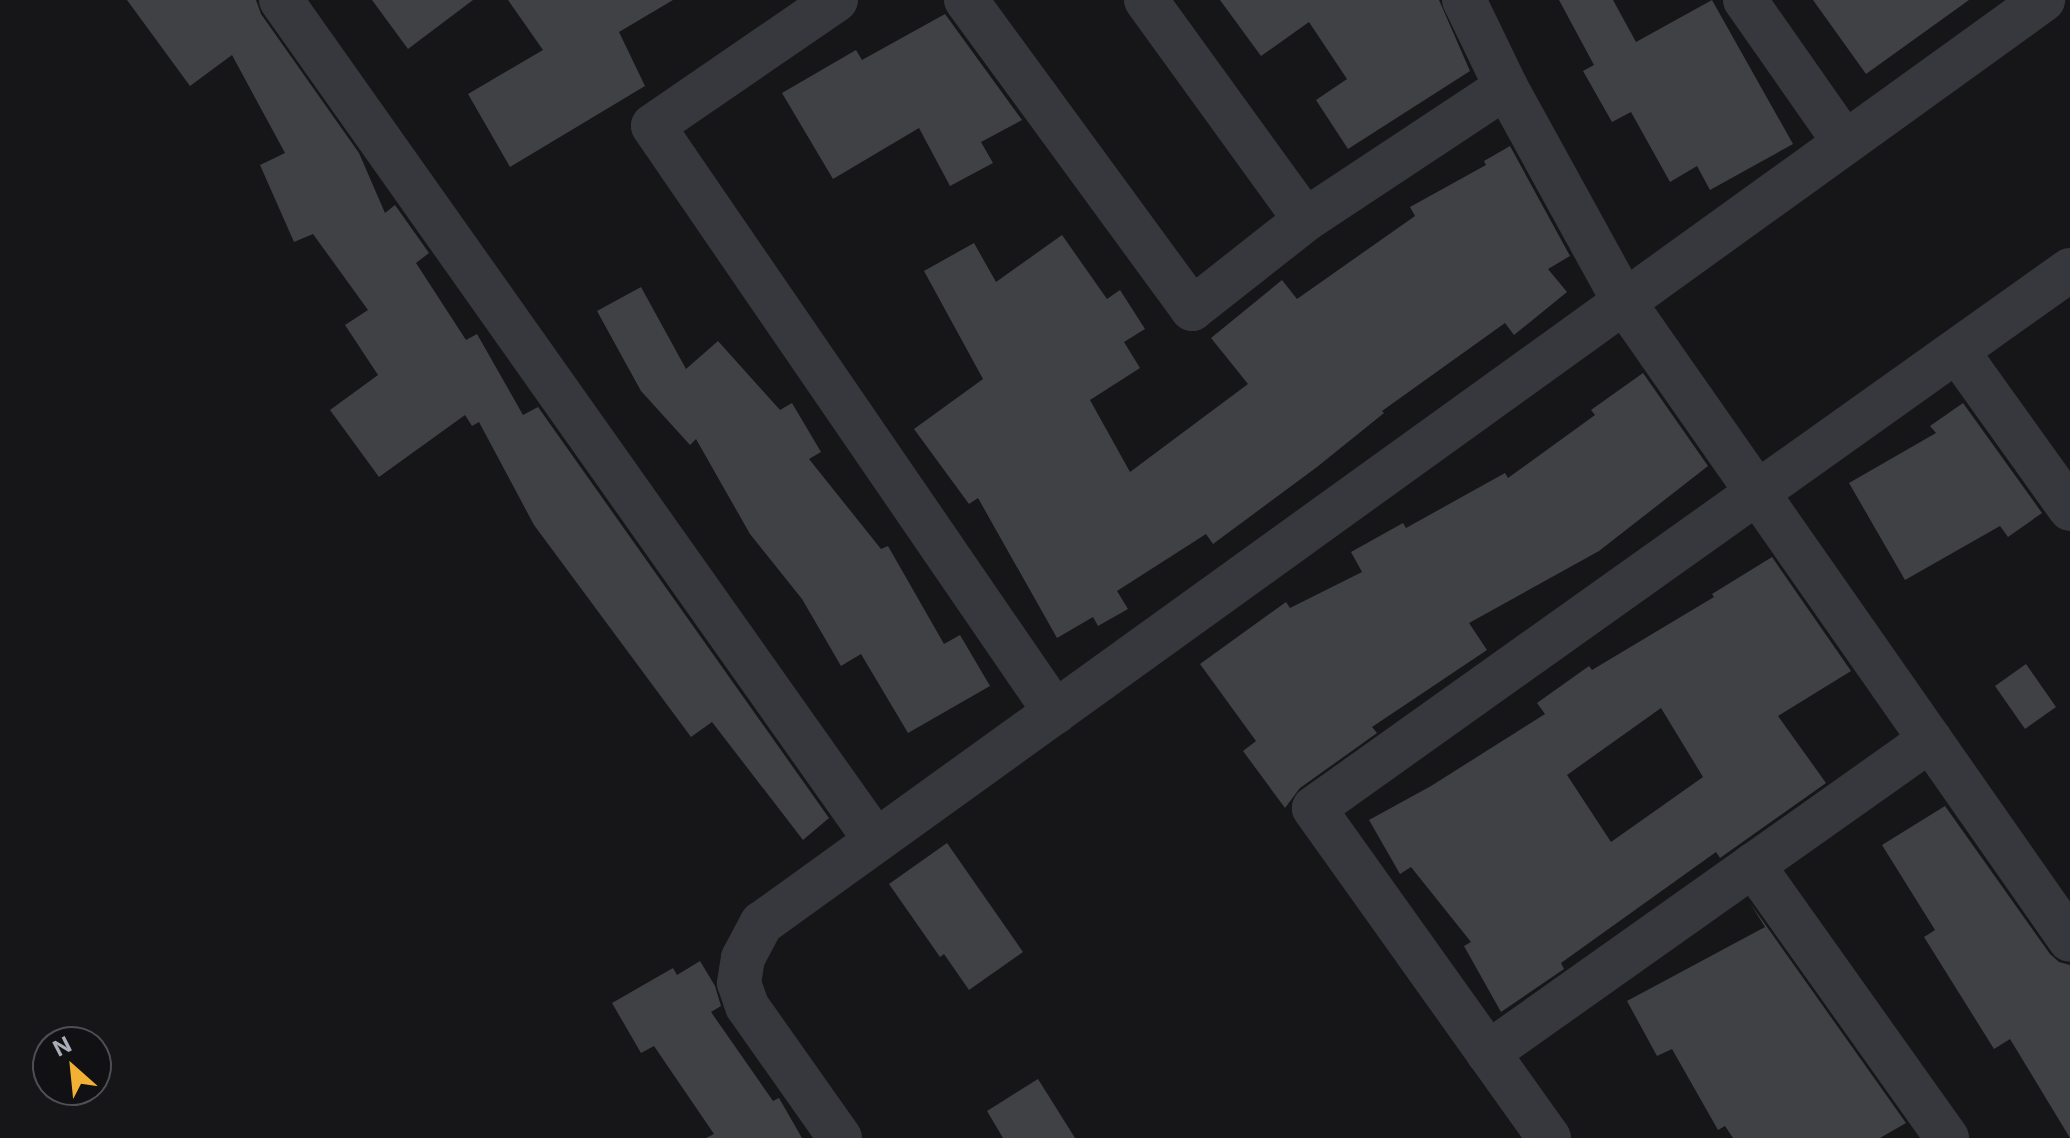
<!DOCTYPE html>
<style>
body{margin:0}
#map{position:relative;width:2070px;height:1138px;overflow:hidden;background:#161618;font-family:Inter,sans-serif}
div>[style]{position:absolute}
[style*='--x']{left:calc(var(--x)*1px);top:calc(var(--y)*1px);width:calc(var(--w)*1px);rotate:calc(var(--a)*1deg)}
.building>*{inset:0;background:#404145}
.minor>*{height:44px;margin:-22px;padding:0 22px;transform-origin:22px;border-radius:22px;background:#37383d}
span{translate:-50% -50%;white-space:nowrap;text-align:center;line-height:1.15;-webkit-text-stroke:6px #111113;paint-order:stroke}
.north{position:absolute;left:32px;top:1026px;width:80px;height:80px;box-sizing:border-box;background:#111113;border:2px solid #4d4f55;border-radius:50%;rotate:333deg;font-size:22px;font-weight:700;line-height:32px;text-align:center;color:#a8adb8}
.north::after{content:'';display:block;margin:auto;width:28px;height:36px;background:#f2b134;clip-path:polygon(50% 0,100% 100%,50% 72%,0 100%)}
</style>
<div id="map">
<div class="building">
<div style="clip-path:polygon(127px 0,256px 0,261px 14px,359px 153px,385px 213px,395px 205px,429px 253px,416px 263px,466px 340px,477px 334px,523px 415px,538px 407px,829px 818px,803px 840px,712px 722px,691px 737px,534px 525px,479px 422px,472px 426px,465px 415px,379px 477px,330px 410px,378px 375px,345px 325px,368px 310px,313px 234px,294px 242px,260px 165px,285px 153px,232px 55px,190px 86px)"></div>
<div style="clip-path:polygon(372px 0,473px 0,408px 49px)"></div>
<div style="clip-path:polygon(508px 0,673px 0,619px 32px,645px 86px,510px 167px,468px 94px,543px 50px)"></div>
<div style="clip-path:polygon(1220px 0,1439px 0,1470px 71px,1348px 149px,1316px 100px,1347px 79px,1309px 22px,1261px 56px)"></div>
<div style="clip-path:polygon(1559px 0,1613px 0,1636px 42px,1712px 0,1793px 144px,1710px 190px,1697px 166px,1670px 182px,1631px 112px,1612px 122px,1583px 71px,1594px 65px)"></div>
<div style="clip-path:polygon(1813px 0,1969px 0,1866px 74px)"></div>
<div style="clip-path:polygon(945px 14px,1022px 120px,981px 142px,993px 163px,950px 186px,919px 128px,833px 179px,782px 93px,856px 50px,862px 60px)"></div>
<div style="clip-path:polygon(1510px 146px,1570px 256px,1548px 269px,1567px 292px,1514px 335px,1505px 323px,1382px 411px,1384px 413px,1317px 467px,1213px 544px,1206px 534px,1117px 591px,1128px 609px,1098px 626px,1093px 617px,1057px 638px,978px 498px,969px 504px,914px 429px,983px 379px,924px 271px,974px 243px,996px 282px,1062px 235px,1107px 299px,1120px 290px,1145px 329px,1124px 342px,1140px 368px,1090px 400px,1130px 472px,1248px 384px,1211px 338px,1282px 280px,1297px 299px,1415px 216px,1410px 207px,1486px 165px,1484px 161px)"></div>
<div style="clip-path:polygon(641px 287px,686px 369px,718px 341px,780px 410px,792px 403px,821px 452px,809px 459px,881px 549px,888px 546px,944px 644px,960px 635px,990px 686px,908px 733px,861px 654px,841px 666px,802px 599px,750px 534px,696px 439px,690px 445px,641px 391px,597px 311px)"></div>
<div style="clip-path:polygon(1643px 373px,1708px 466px,1599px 551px,1469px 623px,1487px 650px,1372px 727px,1377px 733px,1300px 788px,1285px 808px,1243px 751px,1256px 741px,1200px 664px,1286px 602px,1290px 608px,1362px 572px,1351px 552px,1403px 523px,1406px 528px,1505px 473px,1508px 478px,1595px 415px,1591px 410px)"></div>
<div style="clip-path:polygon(1963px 403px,2042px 513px,2008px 537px,2000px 526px,1905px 580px,1849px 483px,1936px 433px,1930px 426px)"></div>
<div style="clip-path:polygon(evenodd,1772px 557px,1851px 671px,1778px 716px,1826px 783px,1720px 858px,1716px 852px,1561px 963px,1564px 969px,1501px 1012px,1464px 946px,1471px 942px,1411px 867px,1400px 874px,1369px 820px,1431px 786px,1545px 714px,1537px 703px,1589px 666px,1592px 670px,1714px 597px,1712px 594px,1772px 557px,1661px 708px,1703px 777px,1611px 842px,1567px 775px,1661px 708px)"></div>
<div style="clip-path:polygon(2026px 664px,2056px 707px,2025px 729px,1995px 686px)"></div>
<div style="clip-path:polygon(1945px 806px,2050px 954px,2059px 962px,2070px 965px,2070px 1138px,2010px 1039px,1994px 1049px,1924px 937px,1935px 930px,1882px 845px)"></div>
<div style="clip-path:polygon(947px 843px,1023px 952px,969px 990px,944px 954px,940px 957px,889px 884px)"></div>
<div style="clip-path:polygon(1750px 903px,1906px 1123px,1880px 1138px,1733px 1138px,1725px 1126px,1718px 1130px,1672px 1049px,1657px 1056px,1627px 1001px,1765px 927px)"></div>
<div style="clip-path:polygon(700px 961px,715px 986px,721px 1006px,711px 1012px,773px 1101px,779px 1098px,802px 1138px,706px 1138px,714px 1134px,654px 1046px,641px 1053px,612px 1003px,673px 968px,677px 975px)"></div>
<div style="clip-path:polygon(1038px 1079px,1075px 1138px,1003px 1138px,987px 1111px)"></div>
</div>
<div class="minor">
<div style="--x:281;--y:0;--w:1030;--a:54.72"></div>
<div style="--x:836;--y:0;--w:222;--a:145.5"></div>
<div style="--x:653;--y:126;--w:711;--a:55.55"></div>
<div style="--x:966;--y:0;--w:383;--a:53.8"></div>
<div style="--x:1192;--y:309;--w:144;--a:-38.2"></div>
<div style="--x:1305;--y:220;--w:241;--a:-33.5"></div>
<div style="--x:1146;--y:0;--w:271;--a:54.1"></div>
<div style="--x:1464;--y:0;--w:97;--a:64.2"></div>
<div style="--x:1506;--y:87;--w:245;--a:61.2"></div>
<div style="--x:1624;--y:302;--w:778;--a:55.04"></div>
<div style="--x:1745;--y:0;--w:174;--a:55"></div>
<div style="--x:1957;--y:351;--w:194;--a:54.4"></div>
<div style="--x:1753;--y:865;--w:335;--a:54.6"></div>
<div style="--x:1488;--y:1053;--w:542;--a:-35.3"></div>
<div style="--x:840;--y:1138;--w:161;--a:-125.2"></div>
<div style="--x:747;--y:1006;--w:24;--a:-109"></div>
<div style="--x:739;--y:983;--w:25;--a:-81"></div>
<div style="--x:743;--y:958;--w:40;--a:-62"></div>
<div style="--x:762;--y:923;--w:1579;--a:-35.77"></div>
<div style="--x:1549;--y:1138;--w:405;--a:-125.5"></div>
<div style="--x:1314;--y:808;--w:928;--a:-35.44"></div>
</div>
<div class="north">N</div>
</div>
